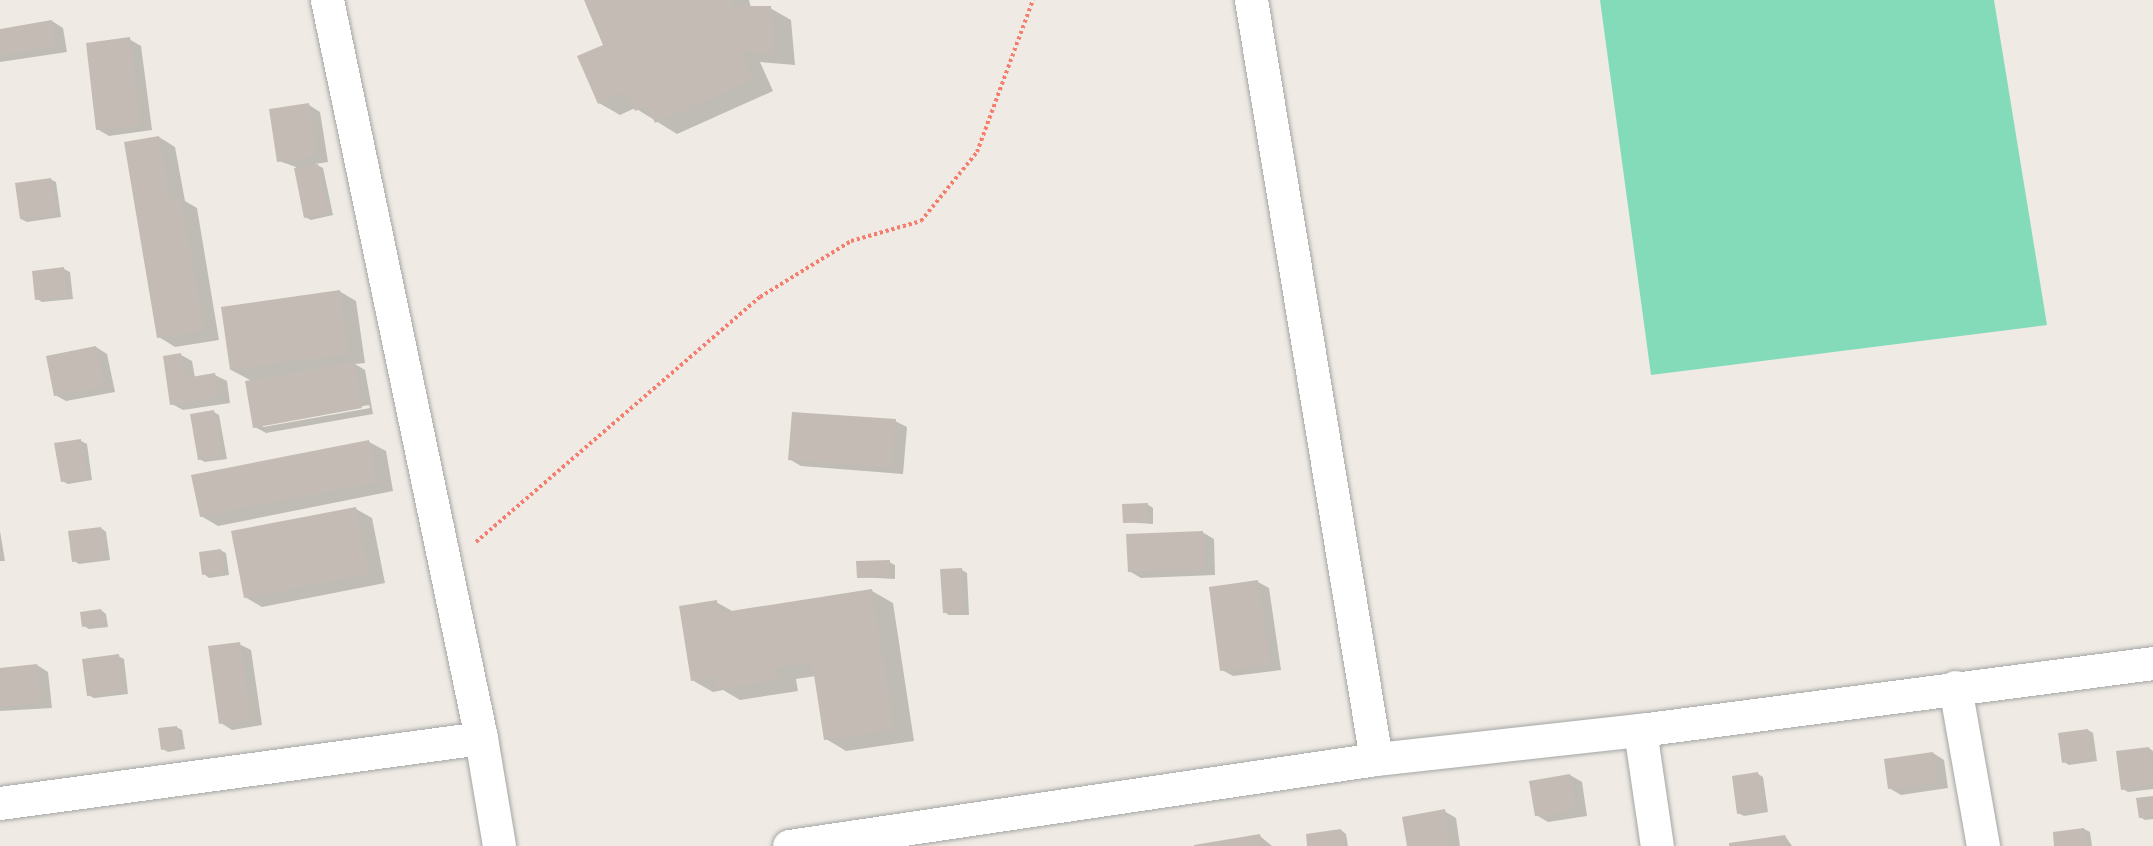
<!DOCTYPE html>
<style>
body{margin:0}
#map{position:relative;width:2153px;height:846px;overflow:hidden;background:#efebe4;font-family:"Public Sans",sans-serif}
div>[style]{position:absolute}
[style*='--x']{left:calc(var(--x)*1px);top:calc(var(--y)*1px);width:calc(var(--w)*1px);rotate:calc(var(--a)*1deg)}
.pitch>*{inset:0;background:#84dbba}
.shadow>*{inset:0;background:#0003}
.building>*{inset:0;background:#c3bbb4}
.path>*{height:4px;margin-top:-2px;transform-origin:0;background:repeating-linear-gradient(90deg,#f57d6e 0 3px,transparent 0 6px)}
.roads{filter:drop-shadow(0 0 2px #a5a5a5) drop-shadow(0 0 2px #a5a5a5)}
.street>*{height:33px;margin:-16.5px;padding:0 16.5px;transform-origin:16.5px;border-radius:16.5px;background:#fff}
span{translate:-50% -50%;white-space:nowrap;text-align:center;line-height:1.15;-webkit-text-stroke:5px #fff;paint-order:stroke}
</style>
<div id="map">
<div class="pitch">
<div style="clip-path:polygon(1600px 0,1994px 0,2047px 325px,1651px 375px)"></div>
</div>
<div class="shadow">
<div style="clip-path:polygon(587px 0,749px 0,751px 8px,770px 8px,791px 20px,795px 65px,760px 62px,773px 91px,677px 134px,635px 108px,620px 115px,599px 103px,605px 45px)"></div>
<div style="clip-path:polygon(52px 21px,63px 28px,67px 52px,0 62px,0 30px)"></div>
<div style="clip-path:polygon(129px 39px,141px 46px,152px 130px,109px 136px,97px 129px)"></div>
<div style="clip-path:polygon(309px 105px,320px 112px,328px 162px,315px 164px,323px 168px,333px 215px,311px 220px,305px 217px,296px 167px,279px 161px)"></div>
<div style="clip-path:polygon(159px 137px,175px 147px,185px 201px,197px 208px,219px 340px,175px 347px,159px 337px)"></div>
<div style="clip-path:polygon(50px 179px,56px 182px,61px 217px,27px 222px,21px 219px)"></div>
<div style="clip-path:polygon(64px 269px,70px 272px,73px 299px,42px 302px,37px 299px)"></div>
<div style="clip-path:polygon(evenodd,339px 291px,356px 301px,365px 363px,355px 364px,365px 370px,373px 414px,266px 433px,255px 427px,252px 381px,231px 370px,339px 291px,369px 405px,370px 408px,263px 427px,263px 424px,369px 405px)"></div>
<div style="clip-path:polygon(96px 347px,107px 354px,115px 392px,66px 401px,55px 395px)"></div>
<div style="clip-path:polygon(181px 355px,192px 361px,195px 378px,215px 375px,227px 381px,230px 403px,183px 410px,172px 404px)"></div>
<div style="clip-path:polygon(214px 412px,219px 415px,227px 459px,205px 462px,199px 459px)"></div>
<div style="clip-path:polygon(895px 421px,907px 427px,903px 474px,801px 466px,789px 459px)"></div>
<div style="clip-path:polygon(81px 441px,87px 444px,92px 480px,68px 484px,62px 481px)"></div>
<div style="clip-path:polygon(369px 442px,386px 451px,393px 491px,218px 526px,201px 516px)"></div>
<div style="clip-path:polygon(1147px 504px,1153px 508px,1153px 524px,1124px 522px)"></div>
<div style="clip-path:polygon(356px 509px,372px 518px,385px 583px,262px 607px,245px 597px)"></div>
<div style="clip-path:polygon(101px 528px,106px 532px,110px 560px,79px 564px,74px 561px)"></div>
<div style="clip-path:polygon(0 531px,5px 561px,0 561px)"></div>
<div style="clip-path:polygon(1202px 532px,1214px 539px,1215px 575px,1141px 578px,1129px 571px)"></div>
<div style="clip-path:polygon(220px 550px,226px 553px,229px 575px,209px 578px,204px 574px)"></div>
<div style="clip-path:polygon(889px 562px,895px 565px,895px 579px,858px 577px)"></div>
<div style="clip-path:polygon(962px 570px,967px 573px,969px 615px,949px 615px,944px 612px)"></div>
<div style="clip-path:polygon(1258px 582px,1269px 588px,1281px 670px,1233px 676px,1222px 670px)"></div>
<div style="clip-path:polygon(872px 591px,893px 603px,914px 741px,846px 751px,826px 739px,816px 676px,796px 679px,798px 691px,740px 700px,723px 690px,713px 692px,692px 680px,716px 602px,734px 612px)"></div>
<div style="clip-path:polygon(101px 610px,106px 614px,108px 627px,89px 629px,84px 626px)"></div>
<div style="clip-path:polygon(239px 644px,251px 650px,262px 725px,232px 730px,221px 723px)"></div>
<div style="clip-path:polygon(118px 656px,124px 659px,128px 694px,94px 698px,88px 695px)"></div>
<div style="clip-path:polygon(37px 665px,48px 672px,52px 708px,0 711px,0 669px)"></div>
<div style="clip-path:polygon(176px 727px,182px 730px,185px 749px,168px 752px,163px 749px)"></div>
<div style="clip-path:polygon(2088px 730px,2093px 733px,2097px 761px,2069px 765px,2064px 762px)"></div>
<div style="clip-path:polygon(2149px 748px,2153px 751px,2153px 789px,2128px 792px,2123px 789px)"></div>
<div style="clip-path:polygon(1933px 753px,1944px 760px,1948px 788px,1901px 795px,1889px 788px)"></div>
<div style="clip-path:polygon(1758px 774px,1763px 777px,1768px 812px,1744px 816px,1738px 813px)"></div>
<div style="clip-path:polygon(1570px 775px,1582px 782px,1587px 816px,1548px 822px,1536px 815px)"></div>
<div style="clip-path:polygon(2153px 797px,2153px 819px,2145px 820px,2140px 817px)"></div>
<div style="clip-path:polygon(1444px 811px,1456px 818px,1460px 846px,1409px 846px,1404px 818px)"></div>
<div style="clip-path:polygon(2084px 829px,2090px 832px,2092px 846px,2056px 846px)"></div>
<div style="clip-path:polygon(1341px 830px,1346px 834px,1348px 846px,1309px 846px)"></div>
<div style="clip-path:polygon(1260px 836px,1272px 846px,1197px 846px)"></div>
<div style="clip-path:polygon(1785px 836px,1792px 846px,1731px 846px)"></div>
</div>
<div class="building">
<div style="clip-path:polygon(584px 0,732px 0,733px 6px,771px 6px,775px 54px,741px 51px,753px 80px,655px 123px,648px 106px,635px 111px,626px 91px,598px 104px,577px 56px,603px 45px)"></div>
<div style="clip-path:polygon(52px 20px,56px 46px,0 56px,0 29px)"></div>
<div style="clip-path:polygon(130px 37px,141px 125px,96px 130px,86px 43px)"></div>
<div style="clip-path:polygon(309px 103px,317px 156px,277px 162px,269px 109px)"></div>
<div style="clip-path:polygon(159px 136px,170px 199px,181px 197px,204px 331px,157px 338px,124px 142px)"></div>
<div style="clip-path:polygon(318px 164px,328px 212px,304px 218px,294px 168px)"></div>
<div style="clip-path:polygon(51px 178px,56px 214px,20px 219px,15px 183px)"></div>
<div style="clip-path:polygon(64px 267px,68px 297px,35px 300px,32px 271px)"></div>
<div style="clip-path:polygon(340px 290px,349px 354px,230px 370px,221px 307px)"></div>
<div style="clip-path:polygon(96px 346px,104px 386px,54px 396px,46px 356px)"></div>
<div style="clip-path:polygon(181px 353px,185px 378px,215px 373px,219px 397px,170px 405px,163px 356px)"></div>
<div style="clip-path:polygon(354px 362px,362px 408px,253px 428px,245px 381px)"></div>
<div style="clip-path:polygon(214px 410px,222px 456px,198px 460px,190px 414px)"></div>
<div style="clip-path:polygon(792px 412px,896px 419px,892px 468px,788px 460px)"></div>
<div style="clip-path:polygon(81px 439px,87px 477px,61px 482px,54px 443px)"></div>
<div style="clip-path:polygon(369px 440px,377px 482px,200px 517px,191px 475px)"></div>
<div style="clip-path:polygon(1148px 503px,1148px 522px,1123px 523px,1122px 504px)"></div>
<div style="clip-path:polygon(356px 507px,369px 574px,244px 598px,231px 531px)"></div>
<div style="clip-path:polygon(101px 527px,105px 558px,72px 562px,68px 531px)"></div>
<div style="clip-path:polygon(1203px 531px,1204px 569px,1128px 572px,1126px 534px)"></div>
<div style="clip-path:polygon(221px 549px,224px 572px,202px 575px,199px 552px)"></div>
<div style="clip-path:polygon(890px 560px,890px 577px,857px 578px,856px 561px)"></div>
<div style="clip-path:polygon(962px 568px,964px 613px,943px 613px,940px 569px)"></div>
<div style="clip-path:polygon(1258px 580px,1270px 664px,1220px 671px,1209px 587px)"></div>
<div style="clip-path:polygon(872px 589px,894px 729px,824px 740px,812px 662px,776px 668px,778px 680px,718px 689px,715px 677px,691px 681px,679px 606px,717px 600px,718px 613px)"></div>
<div style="clip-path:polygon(101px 609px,103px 624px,82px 627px,80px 612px)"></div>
<div style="clip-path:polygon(240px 642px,251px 719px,219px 724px,208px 646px)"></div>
<div style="clip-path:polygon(119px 654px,123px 691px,87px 696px,82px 659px)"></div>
<div style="clip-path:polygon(37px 664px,42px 702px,0 707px,0 668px)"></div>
<div style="clip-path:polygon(177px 726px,180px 747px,161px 750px,158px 728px)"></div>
<div style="clip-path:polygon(2088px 729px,2092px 758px,2062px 763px,2058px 733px)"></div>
<div style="clip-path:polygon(2149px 747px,2153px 785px,2121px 790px,2116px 751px)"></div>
<div style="clip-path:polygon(1933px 752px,1937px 782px,1888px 789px,1884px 759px)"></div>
<div style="clip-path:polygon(1758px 772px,1764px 810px,1737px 814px,1732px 776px)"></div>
<div style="clip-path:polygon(1570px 774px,1576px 810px,1535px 816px,1529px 781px)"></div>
<div style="clip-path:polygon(2153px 796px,2153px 816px,2139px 818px,2136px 798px)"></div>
<div style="clip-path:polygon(1445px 809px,1450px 844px,1407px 846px,1402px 817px)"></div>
<div style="clip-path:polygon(2084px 828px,2087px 846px,2054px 846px,2053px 832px)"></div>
<div style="clip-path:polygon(1341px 829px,1344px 846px,1307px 846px,1306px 834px)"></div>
<div style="clip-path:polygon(1260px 834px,1262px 846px,1194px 846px,1194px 845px)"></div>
<div style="clip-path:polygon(1785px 835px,1787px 846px,1729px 846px,1729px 843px)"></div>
</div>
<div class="path">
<div style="--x:476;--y:542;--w:375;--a:-40.8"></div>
<div style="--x:760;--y:297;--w:107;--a:-31.6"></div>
<div style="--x:851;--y:241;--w:73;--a:-15.9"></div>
<div style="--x:921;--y:221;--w:89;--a:-50.9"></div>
<div style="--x:977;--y:152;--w:162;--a:-69.8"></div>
</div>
<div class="roads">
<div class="street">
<div style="--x:327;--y:0;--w:754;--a:78.21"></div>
<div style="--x:481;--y:738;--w:109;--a:80.5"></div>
<div style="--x:1251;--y:0;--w:769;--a:80.65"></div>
<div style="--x:1955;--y:687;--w:161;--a:80"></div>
<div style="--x:1640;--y:730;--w:117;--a:81.7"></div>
<div style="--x:0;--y:803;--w:485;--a:-7.7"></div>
<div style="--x:789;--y:846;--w:593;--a:-8.43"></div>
<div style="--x:1376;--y:759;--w:266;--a:-6.3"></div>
<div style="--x:1640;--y:730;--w:517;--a:-7.44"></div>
</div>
</div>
</div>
